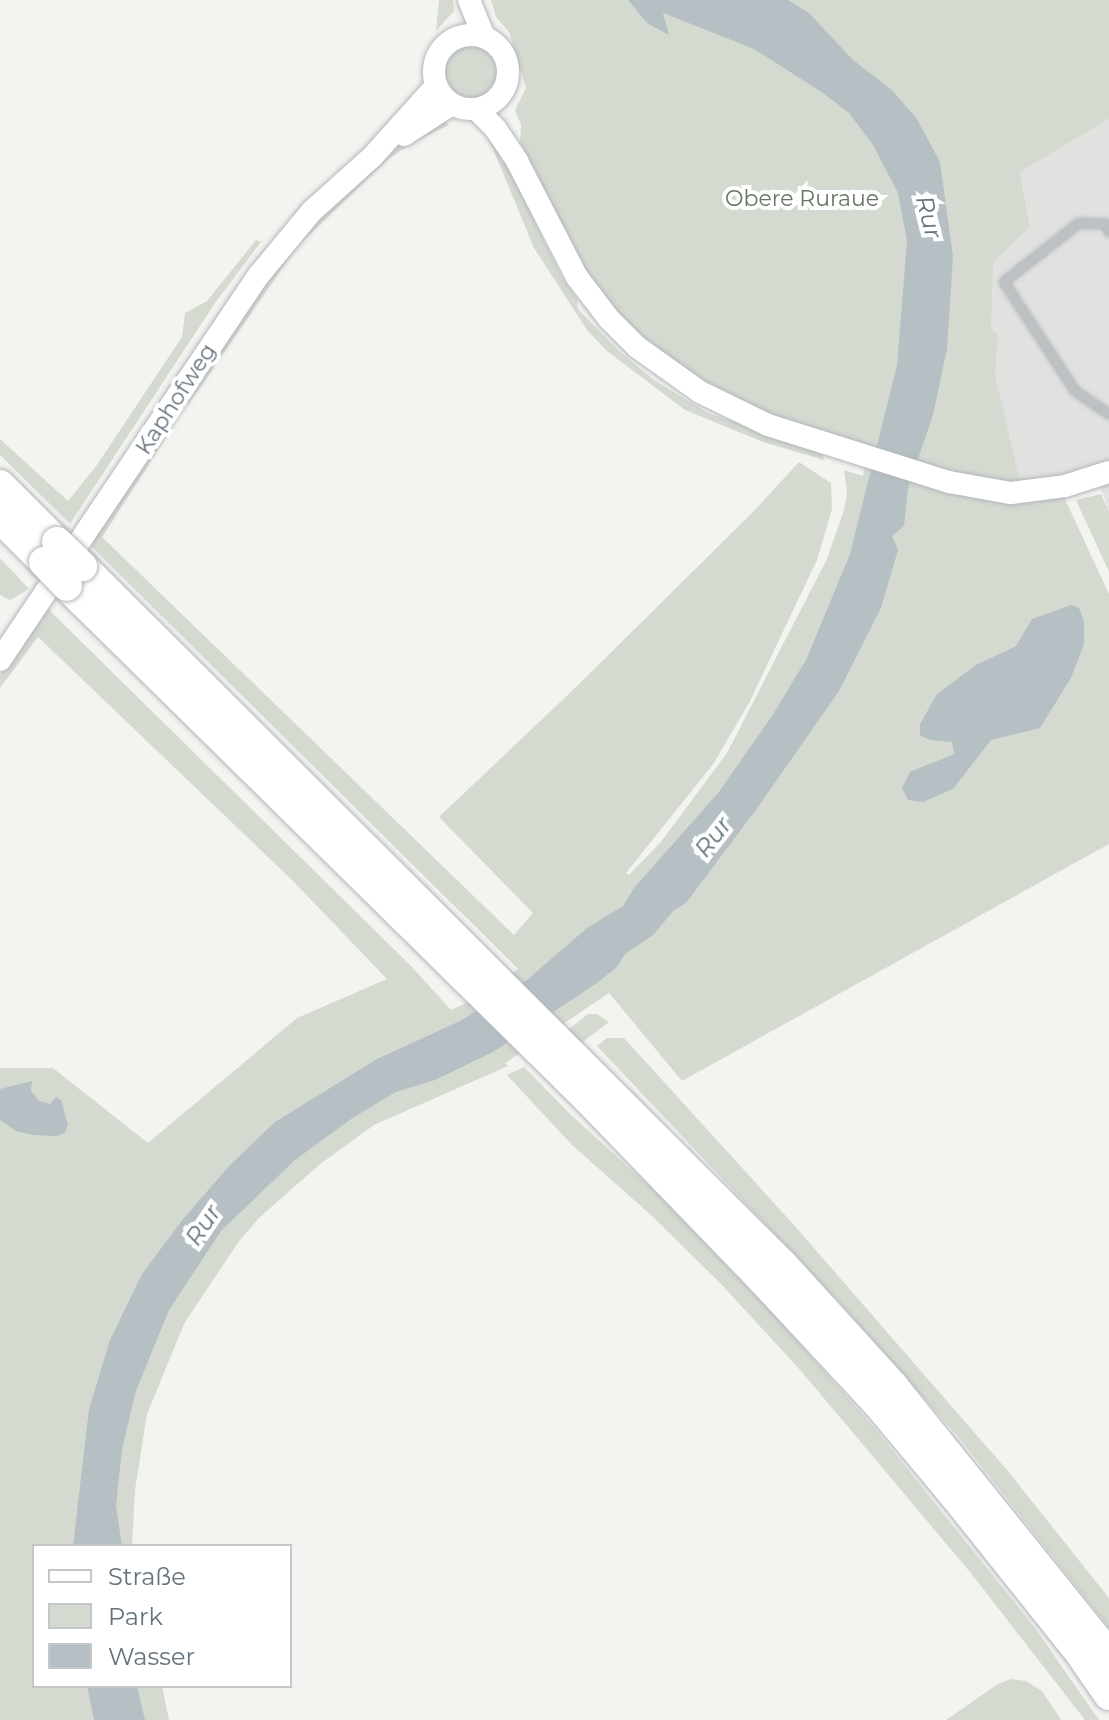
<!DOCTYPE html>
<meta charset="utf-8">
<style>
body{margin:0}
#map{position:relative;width:1109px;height:1720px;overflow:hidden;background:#f3f3f0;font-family:Montserrat,sans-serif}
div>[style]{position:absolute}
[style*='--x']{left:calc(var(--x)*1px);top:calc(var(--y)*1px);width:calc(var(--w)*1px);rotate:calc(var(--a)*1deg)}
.built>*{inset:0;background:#e1e2e0}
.green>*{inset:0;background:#d5dad1}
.round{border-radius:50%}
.water>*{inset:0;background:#b6c0c4}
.roads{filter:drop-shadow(0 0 2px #b2b6ba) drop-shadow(0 0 2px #b2b6ba)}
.service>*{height:8px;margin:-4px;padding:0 4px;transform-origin:4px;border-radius:4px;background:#bdc1c4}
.secondary>*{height:22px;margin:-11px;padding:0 11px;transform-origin:11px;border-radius:11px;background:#fff}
.secondary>.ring{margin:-11px;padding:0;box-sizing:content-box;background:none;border:22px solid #fff;border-radius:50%}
.motorway>*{height:30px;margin:-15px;padding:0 15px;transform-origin:15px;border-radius:15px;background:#fff}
.bridges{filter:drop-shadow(0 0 2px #b2b5b8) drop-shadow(0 0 2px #b2b5b8)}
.motorway-bridge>*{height:30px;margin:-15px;padding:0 15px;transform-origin:15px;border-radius:15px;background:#fff}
span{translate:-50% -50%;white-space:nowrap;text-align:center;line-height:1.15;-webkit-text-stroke:8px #fff;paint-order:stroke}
.park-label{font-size:22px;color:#677664}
.street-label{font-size:22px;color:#65737e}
.water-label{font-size:24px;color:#61757b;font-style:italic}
.legend{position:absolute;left:32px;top:1544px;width:260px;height:144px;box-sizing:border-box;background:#fff;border:2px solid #c1c7cb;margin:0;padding:10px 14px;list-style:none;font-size:24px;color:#65737e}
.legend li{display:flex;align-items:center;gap:16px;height:40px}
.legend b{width:40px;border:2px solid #c1c7cb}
</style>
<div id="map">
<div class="built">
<div style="clip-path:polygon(1109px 119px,1109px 511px,1094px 469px,1033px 484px,982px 476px,975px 266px,1030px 227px,1020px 172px)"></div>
</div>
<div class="green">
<div style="clip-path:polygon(439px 0,453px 0,454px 11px,436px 31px)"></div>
<div style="clip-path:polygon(491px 0,1109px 0,1109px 119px,1020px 172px,1030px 227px,993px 262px,991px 328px,998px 335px,995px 375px,1020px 482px,1063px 495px,1109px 594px,1109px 844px,682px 1081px,609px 993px,505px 1063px,508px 1066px,374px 1125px,319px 1165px,260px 1217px,239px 1241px,185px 1322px,147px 1414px,135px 1490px,132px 1546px,34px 1546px,34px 1686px,162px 1686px,169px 1720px,0 1720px,0 1068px,53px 1068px,148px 1143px,297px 1018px,387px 979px,292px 880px,38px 637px,0 688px,0 675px,47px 608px,412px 967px,451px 1010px,481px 996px,518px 969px,88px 543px,165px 425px,173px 427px,102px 537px,514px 935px,533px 913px,439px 817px,576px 687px,755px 510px,799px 462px,831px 483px,832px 509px,817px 560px,750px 701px,714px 763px,626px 873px,629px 875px,660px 843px,727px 753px,827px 559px,844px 510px,847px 493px,844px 470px,863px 476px,867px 444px,816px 435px,711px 391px,646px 344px,590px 282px,537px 185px,520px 141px,521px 125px,515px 110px,526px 88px,509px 32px,496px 17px)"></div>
<div class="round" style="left:443px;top:42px;width:56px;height:56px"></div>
<div style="clip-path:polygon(443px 119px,449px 125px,410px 144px,386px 161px,296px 248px,188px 405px,185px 396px,305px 228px,382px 155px)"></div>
<div style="clip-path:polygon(486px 132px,494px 137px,562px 278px,577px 299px,578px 309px,618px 350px,654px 380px,708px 413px,822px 452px,824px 460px,763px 442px,685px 410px,607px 351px,587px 330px,534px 248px)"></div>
<div style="clip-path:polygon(256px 240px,261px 242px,215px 303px,70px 524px,0 455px,0 439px,68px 501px,97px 465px,182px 337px,185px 313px,207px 301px)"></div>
<div style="clip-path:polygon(1101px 494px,1109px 511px,1109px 572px,1076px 500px)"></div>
<div style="clip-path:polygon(0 558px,29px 589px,10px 600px,0 595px)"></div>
<div style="clip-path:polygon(588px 1014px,597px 1014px,609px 1022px,581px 1043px,568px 1030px)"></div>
<div style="clip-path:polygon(607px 1038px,624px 1038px,793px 1224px,1007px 1470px,1109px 1598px,1109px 1628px,956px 1434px,837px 1300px,597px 1046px)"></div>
<div style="clip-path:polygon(524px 1067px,571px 1115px,658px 1194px,774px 1315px,873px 1426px,1035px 1628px,1099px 1720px,1085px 1720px,970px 1572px,801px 1371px,722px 1285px,651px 1215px,572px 1145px,507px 1075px)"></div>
<div style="clip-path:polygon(1011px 1679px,1026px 1681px,1042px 1691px,1061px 1720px,946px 1720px,998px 1684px)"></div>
</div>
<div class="water">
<div style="clip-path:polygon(628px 0,788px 0,808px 12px,853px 60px,892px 90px,917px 119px,940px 162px,953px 257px,947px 349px,933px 415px,908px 488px,904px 526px,892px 536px,898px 550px,881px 608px,839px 691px,758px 807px,686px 903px,674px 910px,653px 935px,625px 954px,617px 967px,597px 983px,493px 1052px,435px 1080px,396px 1092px,354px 1117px,295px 1160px,221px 1231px,169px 1310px,136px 1391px,122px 1449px,116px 1506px,122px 1546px,73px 1546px,89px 1409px,110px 1340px,142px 1274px,183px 1219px,230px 1165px,275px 1122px,377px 1059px,460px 1021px,528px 979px,587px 928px,623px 906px,634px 888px,718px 793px,772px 716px,806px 660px,850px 554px,897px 365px,907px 241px,898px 193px,873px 145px,849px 113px,823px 93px,754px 49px,663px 13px,669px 35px,647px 23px)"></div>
<div style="clip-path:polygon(1071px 605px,1079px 608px,1084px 621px,1084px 644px,1071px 678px,1040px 728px,991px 740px,953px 789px,923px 802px,908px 800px,902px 788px,910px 772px,954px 754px,952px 742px,929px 740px,920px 735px,920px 724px,937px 694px,976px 665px,1016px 646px,1032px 619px)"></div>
<div style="clip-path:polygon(32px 1081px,31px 1091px,39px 1101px,50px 1104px,56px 1097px,61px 1100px,68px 1125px,65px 1133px,56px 1136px,34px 1135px,16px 1131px,0 1120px,0 1089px)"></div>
<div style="clip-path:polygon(87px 1686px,137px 1686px,145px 1720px,94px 1720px)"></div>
</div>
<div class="roads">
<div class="service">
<div style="--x:1109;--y:232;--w:9;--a:-111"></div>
<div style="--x:1106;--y:224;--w:27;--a:-178"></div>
<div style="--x:1079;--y:223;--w:95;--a:141.8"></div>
<div style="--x:1004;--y:282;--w:130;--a:56.9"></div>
<div style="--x:1075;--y:391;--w:41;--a:34.1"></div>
</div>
<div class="secondary">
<div style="--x:469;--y:0;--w:40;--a:68"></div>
<div class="ring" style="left:434px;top:35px;width:52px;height:52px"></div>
<div style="--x:476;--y:109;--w:27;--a:45"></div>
<div style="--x:495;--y:128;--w:40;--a:56"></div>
<div style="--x:517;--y:161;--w:131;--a:62.7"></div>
<div style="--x:577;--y:277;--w:53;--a:52.7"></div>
<div style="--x:609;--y:319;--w:40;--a:45"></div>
<div style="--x:637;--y:347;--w:77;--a:35.5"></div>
<div style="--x:700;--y:392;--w:76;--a:25.9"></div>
<div style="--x:768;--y:425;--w:190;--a:17.5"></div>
<div style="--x:949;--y:482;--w:63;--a:10.1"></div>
<div style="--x:1011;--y:493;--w:54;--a:-7.4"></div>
<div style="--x:1065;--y:486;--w:46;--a:-17.7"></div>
<div style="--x:404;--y:135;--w:57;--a:-32.9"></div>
<div style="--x:0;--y:660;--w:464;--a:-56.1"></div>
<div style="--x:259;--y:275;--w:83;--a:-50.4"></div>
<div style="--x:312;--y:211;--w:82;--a:-42"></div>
<div style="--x:373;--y:156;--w:94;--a:-48"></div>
</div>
<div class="motorway">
<div style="--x:0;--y:485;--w:81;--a:45"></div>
<div style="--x:0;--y:518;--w:62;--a:45"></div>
<div style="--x:82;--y:566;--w:990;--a:44.92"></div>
<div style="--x:783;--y:1265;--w:164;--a:47.7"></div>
<div style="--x:893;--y:1386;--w:345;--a:51.2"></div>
<div style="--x:67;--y:586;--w:730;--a:44.56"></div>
<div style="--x:587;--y:1098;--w:249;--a:46"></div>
<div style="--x:760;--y:1277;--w:173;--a:47.1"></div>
<div style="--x:878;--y:1404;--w:119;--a:50.1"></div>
<div style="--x:954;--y:1495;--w:202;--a:51.4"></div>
<div style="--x:1080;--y:1653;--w:51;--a:55.4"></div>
</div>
</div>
<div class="bridges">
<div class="motorway-bridge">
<div style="--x:57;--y:542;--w:35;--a:44"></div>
<div style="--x:44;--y:562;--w:33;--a:46"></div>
</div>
</div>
<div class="park-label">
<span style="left:802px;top:199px">Obere Ruraue</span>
</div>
<div class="street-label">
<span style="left:176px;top:399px;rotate:-57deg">Kaphofweg</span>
</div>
<div class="water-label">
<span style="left:929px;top:217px;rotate:76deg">Rur</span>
<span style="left:713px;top:837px;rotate:-52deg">Rur</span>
<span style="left:203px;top:1225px;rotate:-56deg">Rur</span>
</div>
<ul class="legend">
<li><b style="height:10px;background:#fff"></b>Straße</li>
<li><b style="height:22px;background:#d5dad1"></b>Park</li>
<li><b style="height:22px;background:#b6c0c4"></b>Wasser</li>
</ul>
</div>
